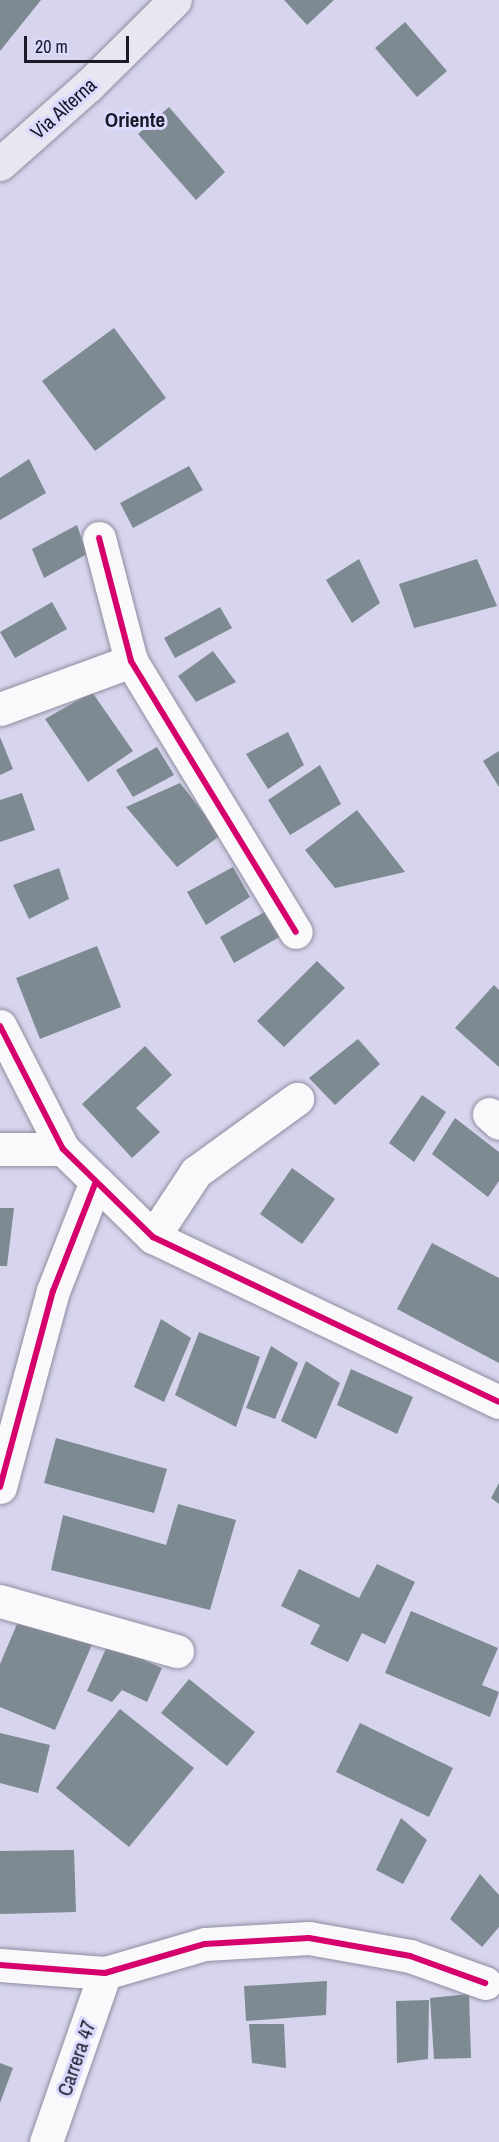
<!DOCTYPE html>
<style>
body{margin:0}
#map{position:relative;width:499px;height:2142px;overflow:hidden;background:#d6d5ed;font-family:"Archivo Narrow",sans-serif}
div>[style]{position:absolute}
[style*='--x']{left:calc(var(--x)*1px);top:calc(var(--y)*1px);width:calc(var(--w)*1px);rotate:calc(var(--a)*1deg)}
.building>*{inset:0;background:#7d8a91}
.roads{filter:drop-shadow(0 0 2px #8e8d9f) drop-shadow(0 0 2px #8e8d9f)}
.minor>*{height:33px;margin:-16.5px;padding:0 16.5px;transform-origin:16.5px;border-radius:16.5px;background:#f9f9fc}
.primary>*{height:33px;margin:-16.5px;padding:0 16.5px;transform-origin:16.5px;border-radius:16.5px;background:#e8e7f1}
.cycleway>*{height:6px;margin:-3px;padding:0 3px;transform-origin:3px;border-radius:3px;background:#d6006c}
span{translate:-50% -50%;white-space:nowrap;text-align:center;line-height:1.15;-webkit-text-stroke:6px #dbd9fd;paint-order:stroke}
.street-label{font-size:20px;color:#1a1928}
.neighbourhood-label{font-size:21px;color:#1a1928;font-weight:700}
.scale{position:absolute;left:24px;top:36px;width:105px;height:27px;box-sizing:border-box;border:3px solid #1a1928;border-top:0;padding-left:8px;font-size:18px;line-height:21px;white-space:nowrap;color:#1a1928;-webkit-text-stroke:4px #dbd9fd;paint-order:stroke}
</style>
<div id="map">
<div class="building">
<div style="clip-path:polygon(0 0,41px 0,0 51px)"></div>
<div style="clip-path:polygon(284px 0,334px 0,307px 25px)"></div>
<div style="clip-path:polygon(405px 22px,447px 71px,417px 97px,375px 48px)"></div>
<div style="clip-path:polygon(169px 107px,225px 172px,196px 200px,138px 134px)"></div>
<div style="clip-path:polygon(114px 328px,166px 398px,95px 451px,42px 381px)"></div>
<div style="clip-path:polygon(29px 459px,46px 493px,0 520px,0 478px)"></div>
<div style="clip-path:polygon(189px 466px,203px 490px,133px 528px,120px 503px)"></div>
<div style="clip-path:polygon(77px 525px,87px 554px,44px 578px,32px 549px)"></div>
<div style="clip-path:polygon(359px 559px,380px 603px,352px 623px,326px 580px)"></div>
<div style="clip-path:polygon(477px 559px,497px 606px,414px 628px,399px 584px)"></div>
<div style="clip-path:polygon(52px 602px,67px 629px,15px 658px,0 632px)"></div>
<div style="clip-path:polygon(220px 607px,232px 628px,175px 658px,164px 638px)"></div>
<div style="clip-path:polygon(213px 651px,236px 682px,196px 702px,178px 676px)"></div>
<div style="clip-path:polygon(92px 692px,133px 751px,88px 782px,45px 719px)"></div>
<div style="clip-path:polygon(288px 732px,304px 765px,268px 789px,246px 754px)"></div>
<div style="clip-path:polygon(0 737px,13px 769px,0 775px)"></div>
<div style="clip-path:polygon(157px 747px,174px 775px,133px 797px,116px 770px)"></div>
<div style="clip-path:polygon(499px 751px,499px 787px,483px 761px)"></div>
<div style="clip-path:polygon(320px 765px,341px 804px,290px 835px,268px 800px)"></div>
<div style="clip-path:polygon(180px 783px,221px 835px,177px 867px,126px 807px)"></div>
<div style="clip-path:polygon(22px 793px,35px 830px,0 842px,0 800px)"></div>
<div style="clip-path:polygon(357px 810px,405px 872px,335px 888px,305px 850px)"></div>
<div style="clip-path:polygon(233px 867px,250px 897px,206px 925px,187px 892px)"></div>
<div style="clip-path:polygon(59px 868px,69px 899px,29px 919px,13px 885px)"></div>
<div style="clip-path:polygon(268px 910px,283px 935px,234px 963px,220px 937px)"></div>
<div style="clip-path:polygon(97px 946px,121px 1007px,40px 1039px,16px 978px)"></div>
<div style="clip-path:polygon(317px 961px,345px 988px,284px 1047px,257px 1021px)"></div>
<div style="clip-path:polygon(494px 985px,499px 990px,499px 1067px,455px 1028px)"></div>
<div style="clip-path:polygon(358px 1039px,380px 1064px,335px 1105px,309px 1078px)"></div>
<div style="clip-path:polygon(145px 1046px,172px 1075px,136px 1108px,160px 1132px,132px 1158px,82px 1104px)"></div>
<div style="clip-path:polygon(422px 1095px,446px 1112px,414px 1162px,389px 1143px)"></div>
<div style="clip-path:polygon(455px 1118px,499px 1152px,499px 1181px,488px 1197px,432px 1154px)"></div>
<div style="clip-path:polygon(292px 1168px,335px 1199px,302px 1244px,260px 1214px)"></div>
<div style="clip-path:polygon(0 1208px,14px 1208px,7px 1266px,0 1266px)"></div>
<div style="clip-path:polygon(432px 1243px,499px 1278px,499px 1363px,397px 1309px)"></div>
<div style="clip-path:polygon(161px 1319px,191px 1338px,164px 1402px,134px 1387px)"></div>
<div style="clip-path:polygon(199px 1332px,260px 1357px,236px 1427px,175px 1395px)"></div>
<div style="clip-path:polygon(271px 1346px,298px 1363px,275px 1419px,246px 1408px)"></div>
<div style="clip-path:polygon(306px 1361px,340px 1383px,316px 1439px,281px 1421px)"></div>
<div style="clip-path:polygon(351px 1369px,413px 1397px,397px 1434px,337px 1405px)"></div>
<div style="clip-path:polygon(56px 1438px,167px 1469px,154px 1513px,44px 1483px)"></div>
<div style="clip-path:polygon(499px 1483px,499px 1504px,491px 1498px)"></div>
<div style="clip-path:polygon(178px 1504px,236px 1520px,210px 1610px,51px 1570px,63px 1515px,166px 1545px)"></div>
<div style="clip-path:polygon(377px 1564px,415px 1582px,385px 1644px,362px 1633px,348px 1662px,310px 1644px,320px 1625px,281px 1606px,299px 1569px,359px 1598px)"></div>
<div style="clip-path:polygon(23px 1610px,94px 1640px,55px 1730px,0 1707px,0 1664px)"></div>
<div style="clip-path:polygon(411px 1611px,498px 1648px,482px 1685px,499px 1692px,490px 1717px,385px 1673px)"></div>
<div style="clip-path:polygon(108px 1644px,162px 1668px,147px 1702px,122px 1690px,112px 1702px,87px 1691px)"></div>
<div style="clip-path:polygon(189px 1679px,255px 1732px,227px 1766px,161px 1713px)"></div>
<div style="clip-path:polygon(120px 1709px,194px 1768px,129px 1847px,56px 1788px)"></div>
<div style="clip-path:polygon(360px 1723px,453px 1768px,429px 1817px,336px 1772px)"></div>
<div style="clip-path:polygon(0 1733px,50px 1745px,38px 1793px,0 1783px)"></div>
<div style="clip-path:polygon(401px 1818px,427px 1840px,403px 1884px,376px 1870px)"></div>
<div style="clip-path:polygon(74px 1850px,76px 1912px,0 1914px,0 1851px)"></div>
<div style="clip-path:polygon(480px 1874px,499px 1895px,499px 1927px,482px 1947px,450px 1919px)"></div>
<div style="clip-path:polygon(327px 1981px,326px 2015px,246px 2021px,244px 1986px)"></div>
<div style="clip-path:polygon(469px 1994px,471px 2058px,434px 2059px,430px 1998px)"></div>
<div style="clip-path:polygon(429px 2000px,428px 2059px,397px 2063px,396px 2001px)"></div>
<div style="clip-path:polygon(249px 2024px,284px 2024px,286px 2068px,252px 2063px)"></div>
<div style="clip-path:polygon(0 2063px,13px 2068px,0 2103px)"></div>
</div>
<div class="roads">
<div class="minor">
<div style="--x:99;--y:538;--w:127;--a:75.4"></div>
<div style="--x:131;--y:661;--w:317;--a:58.7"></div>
<div style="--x:0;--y:709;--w:140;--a:-20.1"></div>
<div style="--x:0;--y:1026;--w:138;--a:62.9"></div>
<div style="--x:63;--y:1149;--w:126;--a:44.4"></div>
<div style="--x:153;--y:1237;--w:383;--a:25.5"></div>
<div style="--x:489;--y:1114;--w:13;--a:42"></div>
<div style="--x:0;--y:1149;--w:63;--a:0"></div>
<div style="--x:153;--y:1237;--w:78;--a:-56.5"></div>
<div style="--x:196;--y:1172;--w:125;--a:-35.9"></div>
<div style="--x:0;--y:1487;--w:203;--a:-74.9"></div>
<div style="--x:53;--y:1291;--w:115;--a:-68.6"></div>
<div style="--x:0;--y:1601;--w:184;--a:15.8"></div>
<div style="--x:0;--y:1965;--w:105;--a:4.4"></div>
<div style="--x:105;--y:1973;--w:104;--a:-16.2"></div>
<div style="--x:205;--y:1944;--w:104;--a:-3.3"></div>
<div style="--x:309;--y:1938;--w:103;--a:10.1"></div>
<div style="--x:410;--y:1956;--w:80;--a:19.8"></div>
<div style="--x:46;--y:2142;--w:179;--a:-70.8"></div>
</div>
<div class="primary">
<div style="--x:0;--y:164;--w:118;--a:-41.6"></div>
<div style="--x:88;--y:86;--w:122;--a:-44.7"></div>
</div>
</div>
<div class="cycleway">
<div style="--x:99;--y:538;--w:127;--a:75.4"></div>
<div style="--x:131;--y:661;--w:317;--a:58.7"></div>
<div style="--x:0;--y:1026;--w:138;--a:62.9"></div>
<div style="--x:63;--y:1149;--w:126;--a:44.4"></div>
<div style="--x:153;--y:1237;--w:383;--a:25.5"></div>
<div style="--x:0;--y:1487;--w:203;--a:-74.9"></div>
<div style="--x:53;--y:1291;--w:115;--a:-68.6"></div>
<div style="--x:0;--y:1965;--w:105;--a:4.4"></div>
<div style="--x:105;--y:1973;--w:104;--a:-16.2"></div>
<div style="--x:205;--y:1944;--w:104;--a:-3.3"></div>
<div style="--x:309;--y:1938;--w:103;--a:10.1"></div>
<div style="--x:410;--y:1956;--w:80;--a:19.8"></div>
</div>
<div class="street-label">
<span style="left:63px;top:108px;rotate:-42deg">Via Alterna</span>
<span style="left:76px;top:2058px;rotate:-71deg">Carrera 47</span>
</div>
<div class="neighbourhood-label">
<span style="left:135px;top:120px">Oriente</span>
</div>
<div class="scale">20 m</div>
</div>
